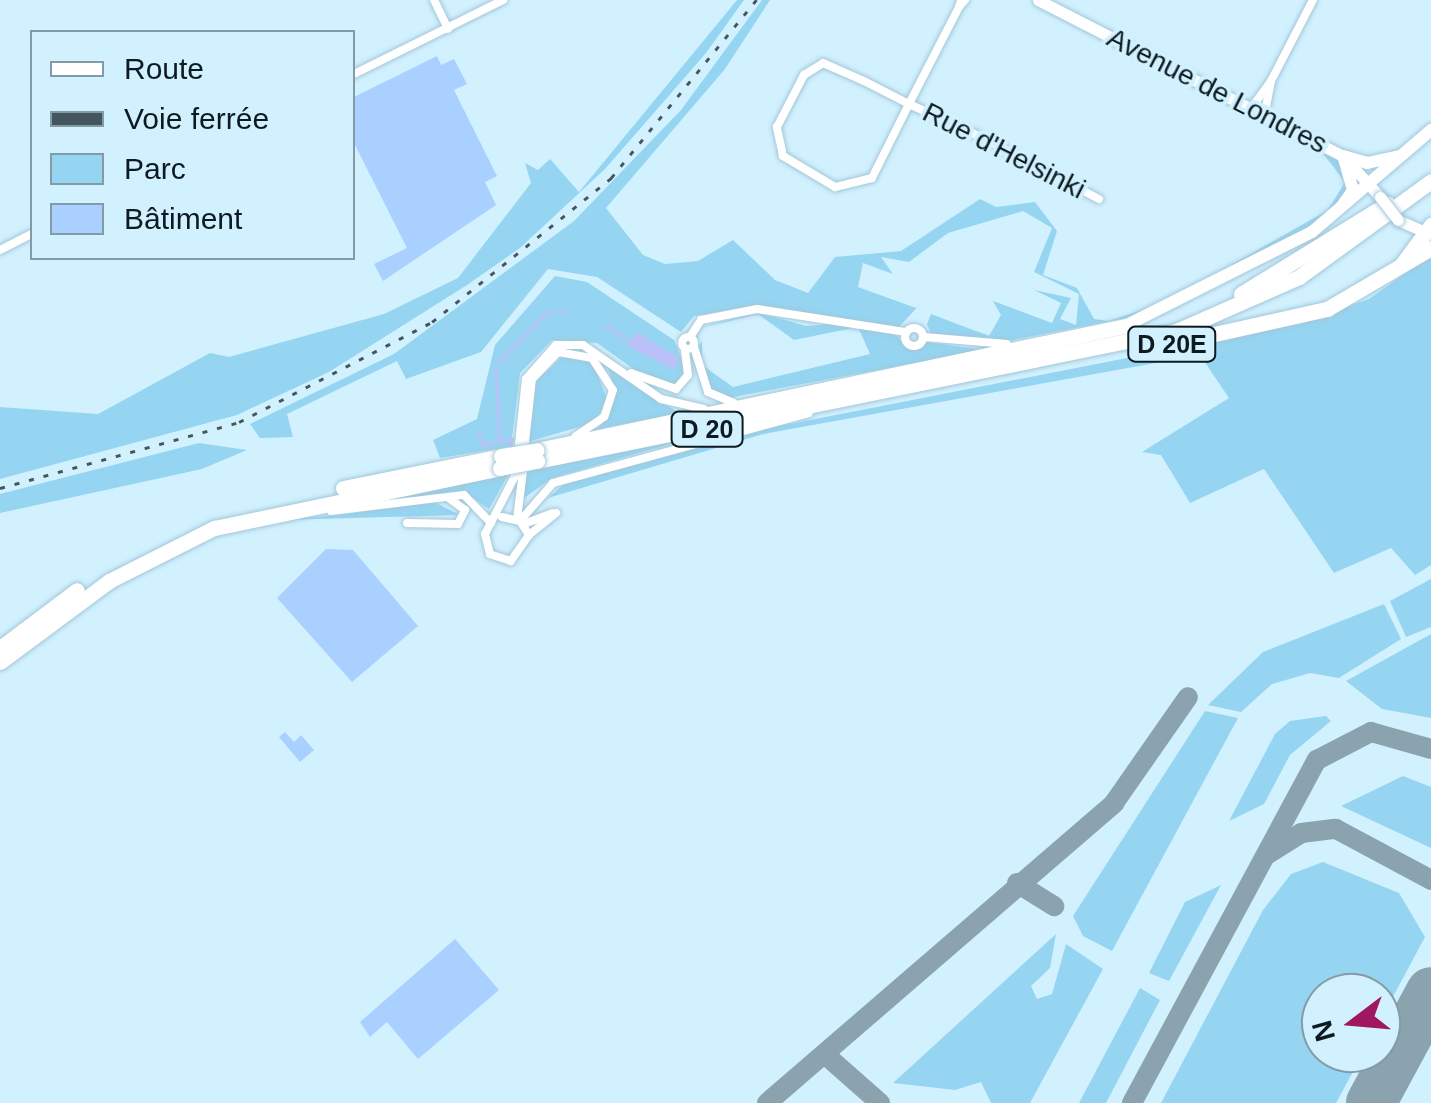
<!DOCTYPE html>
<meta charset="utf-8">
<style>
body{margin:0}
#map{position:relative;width:1431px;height:1103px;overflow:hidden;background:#d2f1ff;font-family:Helvetica,sans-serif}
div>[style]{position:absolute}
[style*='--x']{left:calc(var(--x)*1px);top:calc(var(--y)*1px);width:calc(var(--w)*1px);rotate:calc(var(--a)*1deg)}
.green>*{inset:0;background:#95d5f1}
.water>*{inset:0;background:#bac1f8}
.stream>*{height:2.5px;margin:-1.25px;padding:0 1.25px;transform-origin:1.25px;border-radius:1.25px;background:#bac1f8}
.taxiway>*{height:20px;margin:-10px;padding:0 10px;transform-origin:10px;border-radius:10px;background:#8aa3ae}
.runway>*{height:50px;margin:-25px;padding:0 25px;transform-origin:25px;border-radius:25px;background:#8aa3ae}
.building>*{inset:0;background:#a9d0fe}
.roads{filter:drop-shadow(0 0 2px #a2c7d9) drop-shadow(0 0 2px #a2c7d9)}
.street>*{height:8px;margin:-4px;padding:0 4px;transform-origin:4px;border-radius:4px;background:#fff}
.street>.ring{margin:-4px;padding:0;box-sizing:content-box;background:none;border:8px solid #fff;border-radius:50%}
.secondary>*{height:11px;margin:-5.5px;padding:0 5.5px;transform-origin:5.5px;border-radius:5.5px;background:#fff}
.primary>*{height:12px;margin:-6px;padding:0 6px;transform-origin:6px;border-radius:6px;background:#fff}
.highway>*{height:15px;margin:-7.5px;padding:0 7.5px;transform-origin:7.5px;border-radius:7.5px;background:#fff}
.rail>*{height:2.5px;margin-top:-1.25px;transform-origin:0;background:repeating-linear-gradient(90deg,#43555d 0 5px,transparent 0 15px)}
.bridges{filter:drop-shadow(0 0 2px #a2c7d9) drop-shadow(0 0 2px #a2c7d9)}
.secondary-bridge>*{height:11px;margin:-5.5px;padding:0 5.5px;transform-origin:5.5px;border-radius:5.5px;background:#fff}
.highway-bridge>*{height:15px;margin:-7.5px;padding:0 7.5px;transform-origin:7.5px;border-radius:7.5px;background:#fff}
span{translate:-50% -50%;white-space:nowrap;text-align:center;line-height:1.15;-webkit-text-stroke:8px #d2f1ff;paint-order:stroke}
.shield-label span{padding:2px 8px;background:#d2f1ff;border:2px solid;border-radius:8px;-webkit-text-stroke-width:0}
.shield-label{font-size:25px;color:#0d1b21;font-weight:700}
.street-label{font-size:28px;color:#0d1b21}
.legend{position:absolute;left:30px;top:30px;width:325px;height:230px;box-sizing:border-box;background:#d2f1ff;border:2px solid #839ba6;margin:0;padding:12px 18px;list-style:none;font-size:30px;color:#0d1b21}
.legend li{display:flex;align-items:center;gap:20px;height:50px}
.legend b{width:50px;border:2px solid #839ba6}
.north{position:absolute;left:1301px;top:973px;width:100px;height:100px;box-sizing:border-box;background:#d2f1ff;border:2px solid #839ba6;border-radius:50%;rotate:254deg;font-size:28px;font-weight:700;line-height:40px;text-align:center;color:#0d1b21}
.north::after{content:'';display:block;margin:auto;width:35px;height:45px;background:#a11660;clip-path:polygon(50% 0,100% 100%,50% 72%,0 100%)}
</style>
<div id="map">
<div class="green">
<div style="clip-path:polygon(737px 0,744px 0,706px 53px,605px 169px,520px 248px,467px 285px,329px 372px,237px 415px,0 479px,0 407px,98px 414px,210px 353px,229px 357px,384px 314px,458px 278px,531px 183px,525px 163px,538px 170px,550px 159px,579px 192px)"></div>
<div style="clip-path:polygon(762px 0,770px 0,725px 69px,606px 208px,643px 255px,665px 264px,698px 261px,733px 240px,775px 280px,808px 293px,835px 257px,901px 251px,980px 199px,996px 207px,1035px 202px,1057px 231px,1043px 275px,1077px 288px,1094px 319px,1108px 321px,1166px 302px,1328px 210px,1345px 182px,1318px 147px,1342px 162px,1348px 192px,1322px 218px,1271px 253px,1147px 314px,1002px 342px,931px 334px,927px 324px,931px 314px,989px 336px,1001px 315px,993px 301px,1052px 323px,1061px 303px,1034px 290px,1071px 298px,1060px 319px,1076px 325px,1079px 294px,1034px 272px,1052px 228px,1023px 211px,948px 233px,909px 262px,881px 257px,893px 274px,863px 263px,858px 287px,916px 308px,923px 301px,899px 327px,757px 305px,694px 316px,681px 332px,597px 277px,548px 269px,481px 352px,406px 379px,397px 361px,287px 414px,293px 437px,260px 438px,250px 424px,394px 354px,574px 221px,681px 110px)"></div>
<div style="clip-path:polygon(1431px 255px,1431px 565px,1415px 575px,1391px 548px,1334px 573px,1264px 469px,1190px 503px,1161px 455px,1142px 452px,1229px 398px,1200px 355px,763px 434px,548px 498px,564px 484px,759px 430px,1300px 324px,1369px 299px)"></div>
<div style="clip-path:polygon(555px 276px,587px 282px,674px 340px,687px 372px,677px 386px,656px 385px,597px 343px,552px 340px,520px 373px,511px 446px,440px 458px,433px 440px,477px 419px,495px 345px)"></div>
<div style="clip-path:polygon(757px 312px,806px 326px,856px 322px,895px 334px,910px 350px,926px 342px,985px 350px,722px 399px,707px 386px,697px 350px,702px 341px,702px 365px,733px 387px,870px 354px,858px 327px,794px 340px,758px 314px,697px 329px)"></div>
<div style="clip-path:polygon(564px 355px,592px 361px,608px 401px,593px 423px,527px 442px,535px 382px)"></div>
<div style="clip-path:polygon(607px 366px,660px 401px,679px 413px,598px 429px,616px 394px)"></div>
<div style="clip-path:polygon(687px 439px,552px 478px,523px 499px,525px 472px)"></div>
<div style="clip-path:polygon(199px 443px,247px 450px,202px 469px,0 513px,0 494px)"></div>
<div style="clip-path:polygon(508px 475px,489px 509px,463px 491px,357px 505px)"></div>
<div style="clip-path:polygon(434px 502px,460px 515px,280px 520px,339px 515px)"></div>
<div style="clip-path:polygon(1431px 579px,1431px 627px,1406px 637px,1390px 601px)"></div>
<div style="clip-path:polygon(1384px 604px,1401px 639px,1339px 678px,1310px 673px,1272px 684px,1241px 712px,1208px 705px,1263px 652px)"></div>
<div style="clip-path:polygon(1431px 634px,1431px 718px,1382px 709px,1346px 681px)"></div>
<div style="clip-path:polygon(1205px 711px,1238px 718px,1112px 951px,1083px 936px,1073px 916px)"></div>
<div style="clip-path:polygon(1326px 716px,1331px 721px,1290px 755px,1264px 804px,1229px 821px,1275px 734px,1290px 721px)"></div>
<div style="clip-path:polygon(1403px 776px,1431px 787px,1431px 848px,1341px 806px)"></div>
<div style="clip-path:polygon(1323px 862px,1399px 893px,1425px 937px,1381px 1019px,1381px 993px,1321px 993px,1321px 1053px,1363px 1053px,1336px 1103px,1161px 1103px,1263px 910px,1291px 874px)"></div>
<div style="clip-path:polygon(1221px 885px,1169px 981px,1149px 973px,1185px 902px)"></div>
<div style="clip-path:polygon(1056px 934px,1050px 968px,1031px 986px,1037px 999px,1052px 994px,1066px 944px,1103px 969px,1030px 1103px,991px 1103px,981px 1082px,955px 1090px,893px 1083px)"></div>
<div style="clip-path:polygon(1140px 988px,1160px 1000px,1106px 1103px,1079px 1103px)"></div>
</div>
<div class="water">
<div style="clip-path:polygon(637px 332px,680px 359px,674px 370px,626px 345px)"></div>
</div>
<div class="stream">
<div style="--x:606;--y:326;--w:23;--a:31"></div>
<div style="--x:499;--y:362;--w:69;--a:-46.2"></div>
<div style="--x:547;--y:312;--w:22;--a:0"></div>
<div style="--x:496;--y:368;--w:73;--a:86.9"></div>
<div style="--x:479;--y:432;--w:14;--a:73"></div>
<div style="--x:483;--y:445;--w:30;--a:-12"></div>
<div style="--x:512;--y:439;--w:7;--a:98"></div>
</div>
<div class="taxiway">
<div style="--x:1268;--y:854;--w:39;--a:-32"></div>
<div style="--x:1301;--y:833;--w:35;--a:-7"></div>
<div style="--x:1336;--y:829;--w:108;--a:28.2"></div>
<div style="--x:1017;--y:883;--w:44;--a:31.9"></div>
<div style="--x:829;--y:1058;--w:68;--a:41.4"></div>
<div style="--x:767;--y:1103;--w:459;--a:-40.8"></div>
<div style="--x:1114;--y:803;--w:129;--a:-55.1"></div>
<div style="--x:1132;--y:1103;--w:390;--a:-61.7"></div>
<div style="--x:1317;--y:760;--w:61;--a:-27.4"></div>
<div style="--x:1371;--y:732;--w:62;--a:15.8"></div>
</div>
<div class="runway">
<div style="--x:1371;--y:1103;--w:126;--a:-61.6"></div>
</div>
<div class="building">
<div style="clip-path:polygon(437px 56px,441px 65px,454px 59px,467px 84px,454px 90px,497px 176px,485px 182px,496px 205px,383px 281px,374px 264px,407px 248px,352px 139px,352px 98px)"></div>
<div style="clip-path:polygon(326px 549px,353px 550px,418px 626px,352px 682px,277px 598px)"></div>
<div style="clip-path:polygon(285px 732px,294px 742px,301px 735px,314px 750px,300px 762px,279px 737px)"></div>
<div style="clip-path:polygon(455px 939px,499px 990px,418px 1059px,387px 1022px,370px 1037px,360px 1022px)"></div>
</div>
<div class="roads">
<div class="street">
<div style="--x:434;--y:0;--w:32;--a:64"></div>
<div style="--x:961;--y:0;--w:7;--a:106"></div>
<div style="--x:959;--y:7;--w:9;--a:-49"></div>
<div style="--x:959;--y:7;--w:109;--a:117.3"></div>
<div style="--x:909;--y:104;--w:83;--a:116.6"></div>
<div style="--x:872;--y:178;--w:38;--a:166"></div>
<div style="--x:835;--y:187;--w:61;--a:-149.2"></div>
<div style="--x:783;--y:156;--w:30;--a:-102"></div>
<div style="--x:777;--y:127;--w:59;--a:-62.6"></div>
<div style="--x:804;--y:75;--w:22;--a:-32"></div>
<div style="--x:823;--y:63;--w:45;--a:23.7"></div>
<div style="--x:864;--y:81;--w:51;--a:27.1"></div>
<div style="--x:909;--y:104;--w:84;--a:24.7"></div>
<div style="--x:985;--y:139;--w:129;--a:27.8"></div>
<div style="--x:352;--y:75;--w:169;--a:-26.4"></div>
<div style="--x:1271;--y:81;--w:91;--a:-62.6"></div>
<div style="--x:1250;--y:110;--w:36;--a:-54"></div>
<div style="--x:1271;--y:81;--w:37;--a:101"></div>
<div style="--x:0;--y:250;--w:36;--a:-27"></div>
<div class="ring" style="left:905px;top:328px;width:10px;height:10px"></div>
<div class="ring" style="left:682px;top:337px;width:4px;height:4px"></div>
<div style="--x:690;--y:337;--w:20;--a:-57"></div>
<div style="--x:701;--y:320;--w:57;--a:-11.1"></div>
<div style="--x:757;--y:309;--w:151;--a:8.8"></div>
<div style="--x:924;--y:337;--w:83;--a:4.8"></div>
<div style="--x:694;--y:347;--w:47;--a:72.7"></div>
<div style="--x:708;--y:392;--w:28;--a:23"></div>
<div style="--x:631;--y:373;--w:48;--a:19.6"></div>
<div style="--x:676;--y:389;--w:18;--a:-49"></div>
<div style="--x:688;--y:375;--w:26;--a:-97"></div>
<div style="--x:525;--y:442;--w:63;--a:-83.7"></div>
<div style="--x:532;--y:379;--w:37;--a:-46"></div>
<div style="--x:558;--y:352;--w:35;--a:10"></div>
<div style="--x:592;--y:358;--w:38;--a:57"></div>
<div style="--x:613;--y:390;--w:28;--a:108"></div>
<div style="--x:604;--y:417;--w:34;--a:146"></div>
<div style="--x:519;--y:444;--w:65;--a:-83.9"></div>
<div style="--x:526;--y:379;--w:45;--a:-48.6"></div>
<div style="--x:556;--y:345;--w:27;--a:0"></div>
<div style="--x:583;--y:345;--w:95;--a:34.7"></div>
<div style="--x:661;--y:399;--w:44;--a:13.1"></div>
<div style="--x:331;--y:511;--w:134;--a:-6.9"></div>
<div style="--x:464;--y:495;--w:39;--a:46"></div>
<div style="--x:502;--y:517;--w:18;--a:13"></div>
<div style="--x:520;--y:521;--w:17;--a:57"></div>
<div style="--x:529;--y:535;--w:32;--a:125"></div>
<div style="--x:511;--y:561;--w:22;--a:-162"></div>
<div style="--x:490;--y:554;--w:21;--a:-104"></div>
<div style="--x:485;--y:534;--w:70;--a:-62.7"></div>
<div style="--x:517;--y:519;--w:48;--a:-82.9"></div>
<div style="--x:520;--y:521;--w:50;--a:-49"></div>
<div style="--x:553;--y:483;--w:265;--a:-15.3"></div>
<div style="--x:407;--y:523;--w:51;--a:1.1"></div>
<div style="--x:458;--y:524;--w:16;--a:-63"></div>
<div style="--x:465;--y:510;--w:19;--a:-144"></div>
<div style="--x:524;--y:524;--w:30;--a:-21"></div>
<div style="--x:529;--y:535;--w:35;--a:-39"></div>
</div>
<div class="secondary">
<div style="--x:1038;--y:0;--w:343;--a:27.1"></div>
<div style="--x:1343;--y:156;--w:55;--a:47.9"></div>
<div style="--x:1398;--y:220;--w:32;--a:24"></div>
</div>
<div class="primary">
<div style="--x:1343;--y:156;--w:25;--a:16"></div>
<div style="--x:1367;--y:163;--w:33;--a:-12"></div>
<div style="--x:1342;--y:206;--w:19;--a:-55"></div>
<div style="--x:1353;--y:190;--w:35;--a:-106"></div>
<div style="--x:1125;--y:326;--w:209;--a:-26.7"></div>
<div style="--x:1312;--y:232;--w:157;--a:-40.6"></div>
</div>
<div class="highway">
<div style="--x:1402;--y:264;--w:49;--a:-53.4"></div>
<div style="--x:1241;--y:294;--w:172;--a:-31.7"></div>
<div style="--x:1143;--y:350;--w:189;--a:-12.6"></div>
<div style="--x:1327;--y:309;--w:121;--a:-30.4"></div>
<div style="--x:537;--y:450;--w:601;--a:-11.91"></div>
<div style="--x:537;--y:461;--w:652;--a:-11.5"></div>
<div style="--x:1176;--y:331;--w:134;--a:-23.7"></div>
<div style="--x:1299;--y:277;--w:163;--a:-36"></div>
<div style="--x:343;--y:488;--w:161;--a:-11.4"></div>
<div style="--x:0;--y:648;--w:96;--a:-37"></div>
<div style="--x:0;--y:662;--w:136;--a:-36.6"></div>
<div style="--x:109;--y:581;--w:118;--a:-26.8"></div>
<div style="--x:214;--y:528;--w:292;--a:-11.8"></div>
</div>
</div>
<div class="rail">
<div style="--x:0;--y:488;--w:248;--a:-15.4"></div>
<div style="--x:239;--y:422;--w:217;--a:-27.4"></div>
<div style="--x:432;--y:322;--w:230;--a:-38.8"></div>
<div style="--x:611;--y:178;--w:230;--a:-50.8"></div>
</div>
<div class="bridges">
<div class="secondary-bridge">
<div style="--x:1380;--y:197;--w:29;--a:52"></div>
</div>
<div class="highway-bridge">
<div style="--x:501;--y:456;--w:36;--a:-9"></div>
<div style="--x:500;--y:468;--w:38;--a:-11"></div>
</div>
</div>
<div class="shield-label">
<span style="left:1172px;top:344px">D 20E</span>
<span style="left:707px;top:429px">D 20</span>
</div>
<div class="street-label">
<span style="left:1217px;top:91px;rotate:27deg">Avenue de Londres</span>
<span style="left:1004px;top:151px;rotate:27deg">Rue d'Helsinki</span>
</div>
<ul class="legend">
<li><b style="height:12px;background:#fff"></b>Route</li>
<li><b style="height:12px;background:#43555d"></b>Voie ferrée</li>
<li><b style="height:28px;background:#95d5f1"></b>Parc</li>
<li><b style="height:28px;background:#a9d0fe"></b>Bâtiment</li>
</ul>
<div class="north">N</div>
</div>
